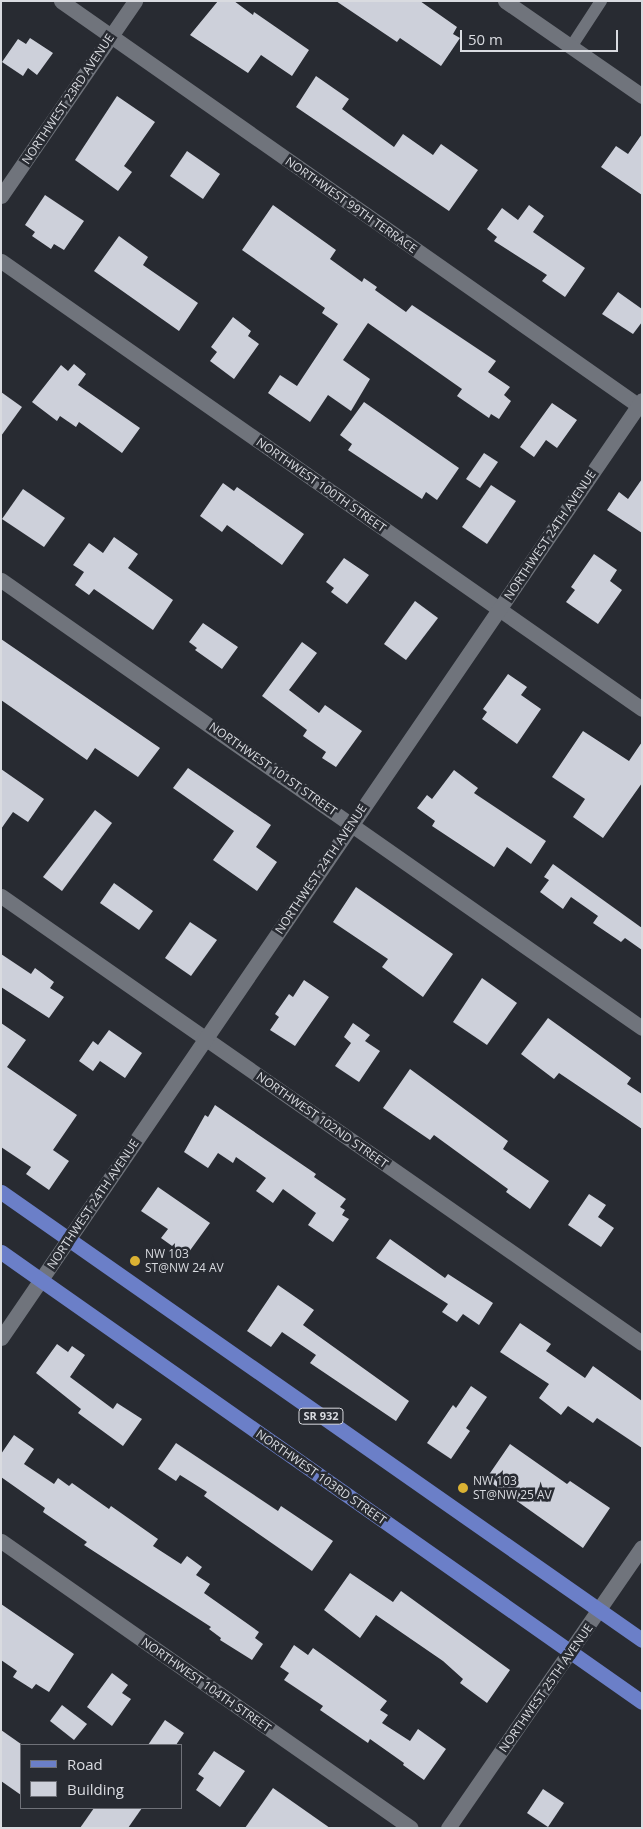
<!DOCTYPE html>
<style>
body{margin:0}
#map{position:relative;width:643px;height:1829px;overflow:hidden;background:#282b32;font-family:"Open Sans",sans-serif}
div>[style]{position:absolute}
[style*='--x']{left:calc(var(--x)*1px);top:calc(var(--y)*1px);width:calc(var(--w)*1px);rotate:calc(var(--a)*1deg)}
.building>*{inset:0;background:#cdd0da}
.lane>*{height:12px;margin:-6px;padding:0 6px;transform-origin:6px;border-radius:6px;background:#70747c}
.street>*{height:15px;margin:-7.5px;padding:0 7.5px;transform-origin:7.5px;border-radius:7.5px;background:#70747c}
.primary>*{height:15px;margin:-7.5px;padding:0 7.5px;transform-origin:7.5px;border-radius:7.5px;background:#6b7fc8}
.dots>*{width:14px;height:14px;translate:-50% -50%;box-sizing:border-box;border:2px solid #282b32;border-radius:50%}
span{translate:-50% -50%;white-space:nowrap;text-align:center;line-height:1.15;-webkit-text-stroke:5px #282b32;paint-order:stroke}
.shield-label span{padding:1px 4px;background:#282b32;border:1px solid;border-radius:4px;-webkit-text-stroke-width:0}
.shield-label{font-size:11px;color:#d9dbe0;font-weight:700}
.street-label{font-size:12px;color:#d9dbe0}
.poi-label{font-size:12px;color:#d9dbe0}
.left{translate:0 -50%;text-align:left}
.frame{position:absolute;inset:0;border:2px solid #d9dbe0;pointer-events:none}
.legend{position:absolute;left:20px;top:1744px;width:162px;height:65px;box-sizing:border-box;background:#282b32;border:1px solid #6f7178;margin:0;padding:6px 9px;list-style:none;font-size:15px;color:#d9dbe0}
.legend li{display:flex;align-items:center;gap:10px;height:25px}
.legend b{width:25px;border:1px solid #6f7178}
.scale{position:absolute;left:460px;top:30px;width:158px;height:22px;box-sizing:border-box;border:2px solid #d9dbe0;border-top:0;padding-left:6px;font-size:15px;line-height:18px;white-space:nowrap;color:#d9dbe0;-webkit-text-stroke:4px #282b32;paint-order:stroke}
</style>
<div id="map">
<div class="building">
<div style="clip-path:polygon(218px 1px,234px 1px,253px 15px,254px 12px,309px 50px,292px 76px,261px 55px,248px 73px,190px 35px)"></div>
<div style="clip-path:polygon(336px 1px,420px 1px,457px 27px,453px 34px,460px 38px,441px 66px,400px 38px,397px 42px)"></div>
<div style="clip-path:polygon(30px 38px,53px 53px,37px 75px,28px 68px,23px 76px,2px 62px,18px 39px,26px 44px)"></div>
<div style="clip-path:polygon(316px 76px,349px 99px,342px 109px,394px 147px,403px 134px,433px 155px,441px 144px,478px 170px,449px 211px,296px 107px)"></div>
<div style="clip-path:polygon(117px 96px,155px 122px,124px 166px,132px 172px,118px 191px,75px 160px)"></div>
<div style="clip-path:polygon(642px 134px,642px 195px,601px 167px,616px 146px,628px 154px)"></div>
<div style="clip-path:polygon(187px 151px,220px 174px,203px 199px,170px 176px)"></div>
<div style="clip-path:polygon(45px 195px,84px 221px,64px 250px,54px 244px,51px 249px,32px 236px,35px 232px,25px 225px)"></div>
<div style="clip-path:polygon(273px 205px,336px 250px,330px 259px,362px 282px,364px 278px,377px 287px,375px 290px,406px 312px,412px 305px,496px 361px,488px 372px,510px 387px,504px 395px,511px 401px,499px 419px,491px 414px,489px 418px,457px 396px,462px 389px,368px 323px,343px 360px,370px 379px,351px 411px,328px 395px,310px 422px,268px 393px,280px 375px,297px 386px,338px 324px,322px 313px,325px 308px,242px 250px)"></div>
<div style="clip-path:polygon(529px 205px,544px 216px,533px 232px,585px 268px,565px 297px,542px 281px,547px 275px,494px 241px,497px 237px,487px 229px,502px 208px,518px 220px)"></div>
<div style="clip-path:polygon(119px 236px,148px 257px,143px 265px,198px 303px,179px 331px,94px 271px)"></div>
<div style="clip-path:polygon(618px 292px,642px 309px,642px 322px,633px 334px,602px 314px)"></div>
<div style="clip-path:polygon(233px 317px,251px 331px,248px 336px,259px 344px,234px 379px,210px 361px,217px 352px,211px 347px)"></div>
<div style="clip-path:polygon(74px 364px,86px 374px,78px 385px,140px 428px,122px 453px,79px 422px,76px 427px,60px 416px,57px 421px,32px 402px,61px 365px,68px 371px)"></div>
<div style="clip-path:polygon(1px 392px,22px 407px,1px 436px)"></div>
<div style="clip-path:polygon(364px 402px,459px 468px,437px 500px,426px 492px,422px 499px,348px 450px,352px 444px,340px 435px)"></div>
<div style="clip-path:polygon(552px 403px,577px 420px,557px 448px,546px 440px,534px 457px,520px 447px)"></div>
<div style="clip-path:polygon(484px 453px,498px 462px,480px 488px,466px 479px)"></div>
<div style="clip-path:polygon(642px 479px,642px 533px,607px 510px,619px 492px,628px 499px)"></div>
<div style="clip-path:polygon(223px 483px,234px 491px,237px 487px,304px 534px,282px 565px,227px 525px,222px 532px,200px 516px)"></div>
<div style="clip-path:polygon(491px 485px,516px 501px,487px 544px,462px 527px)"></div>
<div style="clip-path:polygon(23px 489px,65px 518px,44px 547px,2px 519px)"></div>
<div style="clip-path:polygon(114px 537px,138px 554px,128px 568px,173px 600px,153px 630px,94px 589px,89px 595px,75px 585px,84px 572px,73px 565px,89px 543px,103px 553px)"></div>
<div style="clip-path:polygon(594px 554px,617px 570px,610px 581px,622px 590px,598px 624px,566px 602px,575px 590px,571px 587px)"></div>
<div style="clip-path:polygon(344px 558px,369px 575px,347px 604px,331px 592px,334px 588px,326px 582px)"></div>
<div style="clip-path:polygon(415px 601px,438px 618px,406px 660px,384px 644px)"></div>
<div style="clip-path:polygon(203px 623px,238px 647px,222px 669px,195px 650px,197px 648px,189px 642px)"></div>
<div style="clip-path:polygon(1px 639px,160px 748px,138px 777px,95px 748px,87px 760px,1px 700px)"></div>
<div style="clip-path:polygon(302px 642px,317px 653px,289px 690px,319px 713px,325px 705px,362px 731px,336px 767px,322px 758px,326px 752px,303px 736px,307px 730px,262px 696px)"></div>
<div style="clip-path:polygon(508px 674px,527px 687px,521px 695px,541px 709px,517px 744px,482px 719px,487px 712px,483px 709px)"></div>
<div style="clip-path:polygon(583px 731px,629px 761px,642px 742px,642px 783px,603px 838px,573px 817px,585px 799px,552px 777px)"></div>
<div style="clip-path:polygon(188px 768px,271px 825px,256px 847px,277px 862px,257px 891px,213px 860px,234px 831px,173px 788px)"></div>
<div style="clip-path:polygon(1px 769px,44px 799px,28px 822px,13px 812px,1px 829px)"></div>
<div style="clip-path:polygon(454px 770px,478px 788px,474px 793px,546px 841px,531px 864px,507px 847px,494px 867px,432px 826px,435px 821px,417px 808px,427px 795px,432px 799px)"></div>
<div style="clip-path:polygon(95px 810px,112px 823px,62px 891px,43px 877px)"></div>
<div style="clip-path:polygon(553px 864px,642px 928px,642px 950px,625px 938px,621px 942px,593px 923px,598px 916px,571px 897px,563px 909px,540px 892px,549px 880px,544px 877px)"></div>
<div style="clip-path:polygon(114px 883px,153px 911px,139px 930px,100px 903px)"></div>
<div style="clip-path:polygon(356px 887px,453px 954px,423px 997px,382px 967px,388px 959px,333px 922px)"></div>
<div style="clip-path:polygon(190px 922px,217px 940px,191px 976px,165px 958px)"></div>
<div style="clip-path:polygon(1px 954px,31px 974px,35px 968px,54px 982px,50px 988px,64px 997px,49px 1018px,1px 987px)"></div>
<div style="clip-path:polygon(482px 978px,517px 1003px,487px 1045px,453px 1022px)"></div>
<div style="clip-path:polygon(304px 980px,329px 997px,295px 1046px,270px 1030px,279px 1017px,275px 1014px,289px 994px,293px 997px)"></div>
<div style="clip-path:polygon(548px 1018px,631px 1078px,627px 1084px,642px 1094px,642px 1129px,559px 1073px,554px 1079px,521px 1054px)"></div>
<div style="clip-path:polygon(1px 1023px,26px 1040px,7px 1067px,77px 1115px,53px 1150px,69px 1161px,49px 1190px,26px 1174px,31px 1167px,1px 1147px)"></div>
<div style="clip-path:polygon(353px 1023px,370px 1035px,365px 1041px,380px 1051px,359px 1082px,335px 1066px,351px 1043px,344px 1037px)"></div>
<div style="clip-path:polygon(109px 1030px,142px 1053px,125px 1078px,100px 1061px,93px 1071px,79px 1061px,93px 1041px,98px 1045px)"></div>
<div style="clip-path:polygon(410px 1069px,508px 1141px,503px 1149px,549px 1181px,530px 1209px,506px 1192px,508px 1189px,434px 1135px,430px 1140px,383px 1108px)"></div>
<div style="clip-path:polygon(215px 1105px,316px 1174px,314px 1177px,346px 1199px,340px 1207px,345px 1210px,342px 1215px,349px 1219px,333px 1242px,308px 1225px,316px 1213px,283px 1189px,273px 1203px,256px 1191px,266px 1178px,236px 1157px,233px 1163px,218px 1153px,208px 1168px,184px 1152px,205px 1115px,208px 1117px)"></div>
<div style="clip-path:polygon(158px 1187px,210px 1223px,186px 1256px,161px 1238px,168px 1229px,141px 1211px)"></div>
<div style="clip-path:polygon(589px 1194px,606px 1205px,598px 1217px,614px 1228px,601px 1247px,568px 1225px)"></div>
<div style="clip-path:polygon(390px 1239px,445px 1278px,448px 1274px,493px 1303px,479px 1325px,463px 1314px,457px 1322px,442px 1312px,448px 1304px,376px 1258px)"></div>
<div style="clip-path:polygon(278px 1285px,314px 1310px,303px 1325px,409px 1401px,396px 1421px,310px 1363px,316px 1355px,282px 1332px,271px 1347px,247px 1331px)"></div>
<div style="clip-path:polygon(520px 1323px,551px 1344px,546px 1351px,585px 1378px,593px 1366px,642px 1401px,642px 1448px,597px 1418px,593px 1423px,568px 1406px,561px 1415px,539px 1398px,549px 1384px,500px 1352px)"></div>
<div style="clip-path:polygon(57px 1344px,68px 1352px,72px 1346px,85px 1355px,70px 1377px,113px 1409px,117px 1403px,142px 1419px,123px 1446px,78px 1413px,81px 1409px,36px 1373px)"></div>
<div style="clip-path:polygon(471px 1386px,487px 1397px,466px 1428px,470px 1431px,451px 1459px,427px 1443px,453px 1405px,456px 1408px)"></div>
<div style="clip-path:polygon(14px 1435px,34px 1449px,24px 1464px,54px 1484px,58px 1478px,69px 1486px,72px 1483px,109px 1509px,111px 1506px,158px 1539px,153px 1546px,181px 1564px,187px 1556px,202px 1567px,196px 1575px,210px 1584px,204px 1593px,259px 1632px,255px 1638px,263px 1644px,252px 1660px,220px 1640px,221px 1638px,209px 1629px,211px 1627px,84px 1545px,87px 1542px,43px 1512px,45px 1508px,1px 1477px,1px 1454px)"></div>
<div style="clip-path:polygon(176px 1443px,278px 1511px,281px 1506px,333px 1541px,312px 1571px,204px 1496px,207px 1492px,180px 1475px,176px 1481px,158px 1469px)"></div>
<div style="clip-path:polygon(510px 1444px,567px 1484px,570px 1481px,610px 1508px,583px 1548px,486px 1479px)"></div>
<div style="clip-path:polygon(350px 1573px,393px 1602px,401px 1591px,510px 1670px,487px 1703px,460px 1683px,463px 1679px,443px 1661px,376px 1615px,360px 1638px,324px 1610px)"></div>
<div style="clip-path:polygon(1px 1604px,74px 1654px,49px 1692px,36px 1684px,32px 1689px,13px 1677px,17px 1671px,1px 1660px)"></div>
<div style="clip-path:polygon(294px 1645px,308px 1655px,313px 1648px,387px 1701px,380px 1710px,388px 1715px,382px 1723px,410px 1741px,418px 1729px,446px 1749px,424px 1780px,403px 1765px,404px 1763px,370px 1739px,368px 1743px,320px 1710px,323px 1706px,284px 1680px,289px 1673px,280px 1667px)"></div>
<div style="clip-path:polygon(112px 1673px,128px 1685px,122px 1693px,131px 1699px,112px 1726px,87px 1707px)"></div>
<div style="clip-path:polygon(62px 1705px,87px 1724px,74px 1740px,50px 1721px)"></div>
<div style="clip-path:polygon(165px 1720px,184px 1733px,176px 1745px,148px 1745px)"></div>
<div style="clip-path:polygon(1px 1730px,21px 1744px,21px 1795px,1px 1781px)"></div>
<div style="clip-path:polygon(214px 1751px,245px 1771px,220px 1807px,196px 1790px,204px 1778px,198px 1774px)"></div>
<div style="clip-path:polygon(273px 1788px,330px 1828px,245px 1828px)"></div>
<div style="clip-path:polygon(543px 1789px,564px 1803px,548px 1827px,527px 1813px)"></div>
<div style="clip-path:polygon(94px 1808px,142px 1808px,128px 1828px,80px 1828px)"></div>
</div>
<div class="lane">
<div style="--x:571;--y:47;--w:55;--a:-56.9"></div>
</div>
<div class="street">
<div style="--x:61;--y:1;--w:709;--a:35.01"></div>
<div style="--x:505;--y:1;--w:167;--a:34.7"></div>
<div style="--x:1;--y:196;--w:237;--a:-55.5"></div>
<div style="--x:1;--y:261;--w:782;--a:34.95"></div>
<div style="--x:1;--y:580;--w:782;--a:34.95"></div>
<div style="--x:1;--y:896;--w:781;--a:34.89"></div>
<div style="--x:1;--y:1338;--w:1136;--a:-55.65"></div>
<div style="--x:1;--y:1541;--w:500;--a:34.99"></div>
<div style="--x:448;--y:1828;--w:341;--a:-55.4"></div>
</div>
<div class="primary">
<div style="--x:1;--y:1192;--w:782;--a:34.95"></div>
<div style="--x:1;--y:1252;--w:783;--a:35.07"></div>
</div>
<div class="dots">
<div style="left:135px;top:1261px;background:#dbb233"></div>
<div style="left:463px;top:1488px;background:#dbb233"></div>
</div>
<div class="shield-label">
<span style="left:321px;top:1416px">SR 932</span>
</div>
<div class="street-label">
<span style="left:68px;top:99px;rotate:-56deg">NORTHWEST 23RD AVENUE</span>
<span style="left:351px;top:205px;rotate:35deg">NORTHWEST 99TH TERRACE</span>
<span style="left:321px;top:485px;rotate:35deg">NORTHWEST 100TH STREET</span>
<span style="left:550px;top:535px;rotate:-56deg">NORTHWEST 24TH AVENUE</span>
<span style="left:273px;top:769px;rotate:35deg">NORTHWEST 101ST STREET</span>
<span style="left:321px;top:869px;rotate:-56deg">NORTHWEST 24TH AVENUE</span>
<span style="left:322px;top:1120px;rotate:35deg">NORTHWEST 102ND STREET</span>
<span style="left:93px;top:1204px;rotate:-56deg">NORTHWEST 24TH AVENUE</span>
<span style="left:321px;top:1477px;rotate:35deg">NORTHWEST 103RD STREET</span>
<span style="left:206px;top:1685px;rotate:35deg">NORTHWEST 104TH STREET</span>
<span style="left:546px;top:1688px;rotate:-55deg">NORTHWEST 25TH AVENUE</span>
</div>
<div class="poi-label">
<span class="left" style="left:145px;top:1261px">NW 103<br>ST@NW 24 AV</span>
<span class="left" style="left:473px;top:1488px">NW 103<br>ST@NW 25 AV</span>
</div>
<div class="frame"></div>
<ul class="legend">
<li><b style="height:6px;background:#6b7fc8"></b>Road</li>
<li><b style="height:14px;background:#cdd0da"></b>Building</li>
</ul>
<div class="scale">50 m</div>
</div>
